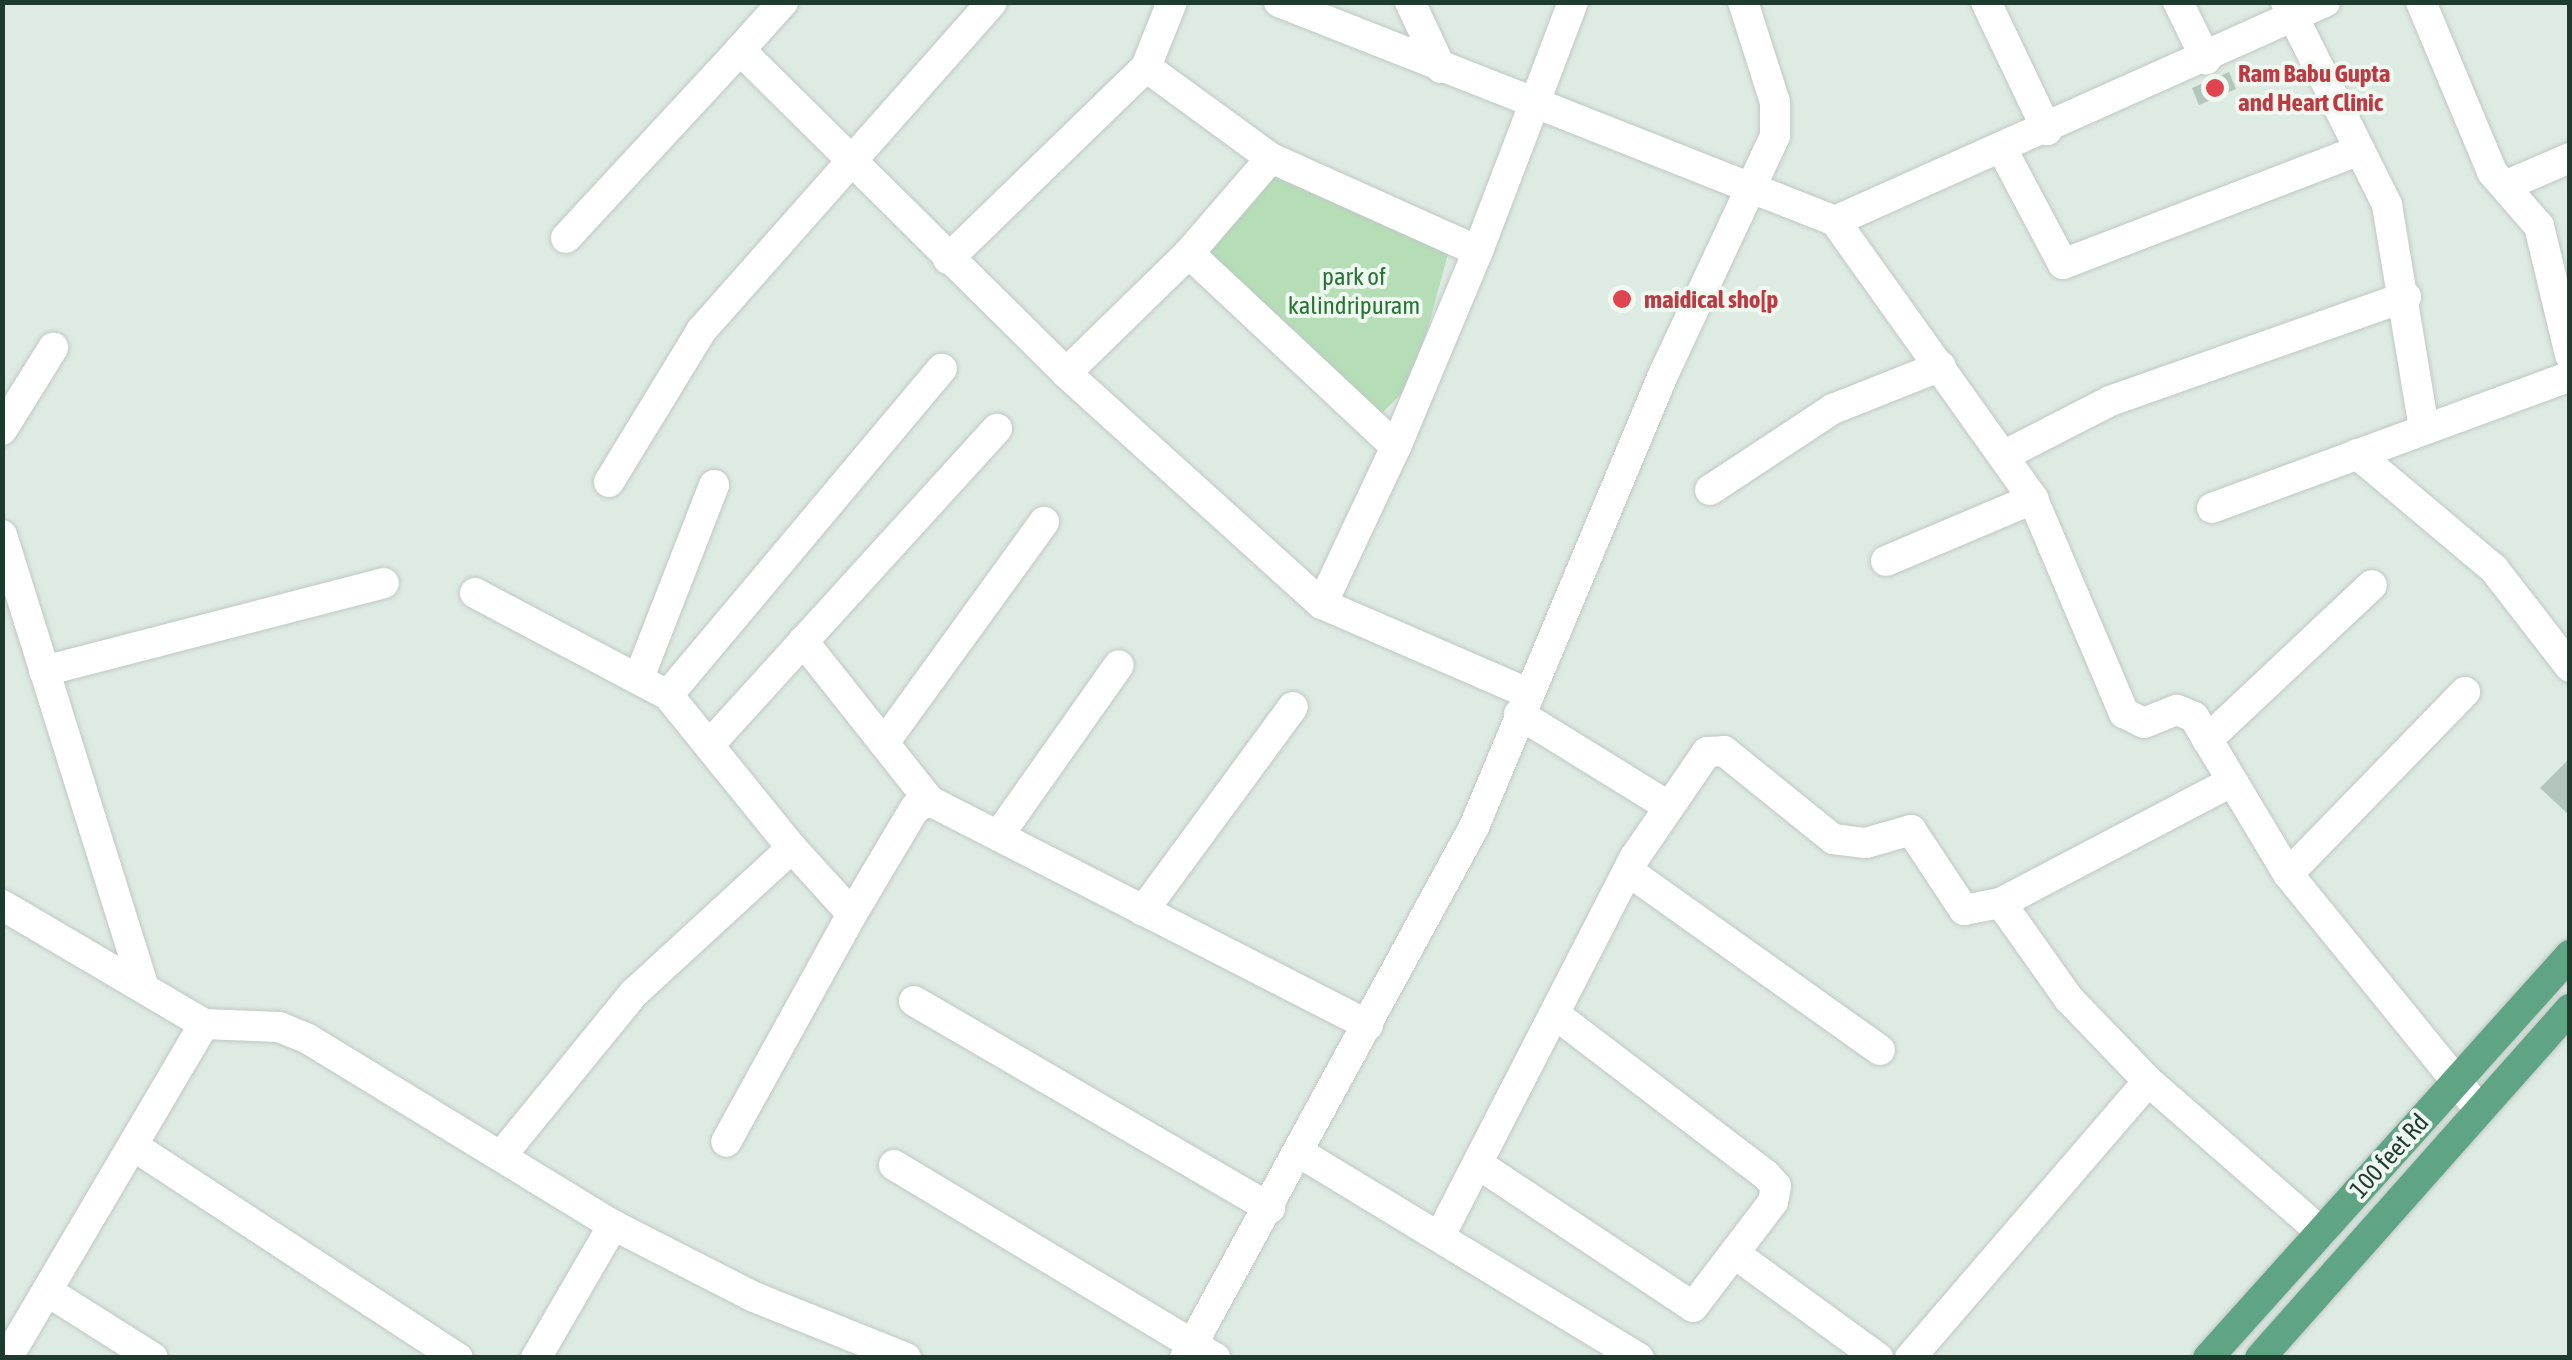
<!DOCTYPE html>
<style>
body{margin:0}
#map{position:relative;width:2572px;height:1360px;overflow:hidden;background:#deebe3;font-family:"Asap Condensed",sans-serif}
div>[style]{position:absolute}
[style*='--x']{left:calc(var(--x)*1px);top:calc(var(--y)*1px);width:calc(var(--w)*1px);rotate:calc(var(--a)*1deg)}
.green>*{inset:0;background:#b5deb7}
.building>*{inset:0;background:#b3c6bb}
.roads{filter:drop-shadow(0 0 2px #c0c8c4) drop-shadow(0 0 2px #c0c8c4)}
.minor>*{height:30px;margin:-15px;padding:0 15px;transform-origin:15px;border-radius:15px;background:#fff}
.major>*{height:30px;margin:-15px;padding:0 15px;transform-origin:15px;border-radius:15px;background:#5fa484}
.dots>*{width:28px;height:28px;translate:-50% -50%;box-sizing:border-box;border:5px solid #eff8f1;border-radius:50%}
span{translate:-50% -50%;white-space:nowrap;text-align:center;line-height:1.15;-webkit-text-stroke:8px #eff8f1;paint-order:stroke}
.health-label{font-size:25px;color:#be3a42;font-weight:700}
.left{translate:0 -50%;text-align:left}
.park-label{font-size:25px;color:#267633}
.street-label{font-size:25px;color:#1e3c2e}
.frame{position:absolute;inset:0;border:5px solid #1e3c2e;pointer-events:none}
</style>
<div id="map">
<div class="green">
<div style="clip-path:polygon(1278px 170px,1450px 246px,1414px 381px,1373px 422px,1205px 257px)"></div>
</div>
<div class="building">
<div style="clip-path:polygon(2229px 72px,2236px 89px,2199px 105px,2192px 88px)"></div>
<div style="clip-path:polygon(2570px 758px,2570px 816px,2540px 788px)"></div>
</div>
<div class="roads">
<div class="minor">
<div style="--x:783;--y:2;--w:64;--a:131.9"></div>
<div style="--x:740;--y:50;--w:459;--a:44.7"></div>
<div style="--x:1066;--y:373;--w:345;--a:42.1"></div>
<div style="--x:1322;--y:604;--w:224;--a:23.4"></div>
<div style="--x:1172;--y:2;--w:70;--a:111.8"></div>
<div style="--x:1146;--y:67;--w:155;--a:36.1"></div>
<div style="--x:1271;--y:158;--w:227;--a:24.2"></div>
<div style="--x:1478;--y:251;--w:212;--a:112.7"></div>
<div style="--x:1396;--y:447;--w:284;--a:-136.9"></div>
<div style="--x:1189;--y:253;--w:125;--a:-49.2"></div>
<div style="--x:1279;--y:2;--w:598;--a:21.5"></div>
<div style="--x:1835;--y:221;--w:537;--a:-24.08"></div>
<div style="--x:1410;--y:2;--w:73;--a:64.8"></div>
<div style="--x:1986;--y:2;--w:142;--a:64.5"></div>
<div style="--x:2178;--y:2;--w:64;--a:63.8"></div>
<div style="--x:2286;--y:2;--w:227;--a:63.5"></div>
<div style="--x:2387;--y:205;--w:227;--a:80.6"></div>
<div style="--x:2421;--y:2;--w:184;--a:67.3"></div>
<div style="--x:2492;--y:172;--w:72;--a:49"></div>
<div style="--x:2539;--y:226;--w:133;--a:76.5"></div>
<div style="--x:2002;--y:149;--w:130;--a:62.1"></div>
<div style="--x:2063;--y:264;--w:318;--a:-21"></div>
<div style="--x:2507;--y:185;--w:69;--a:-23.2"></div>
<div style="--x:1835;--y:221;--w:341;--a:54.5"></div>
<div style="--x:2033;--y:499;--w:233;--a:67"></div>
<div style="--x:2124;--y:713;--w:22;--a:27"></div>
<div style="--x:2144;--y:723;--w:35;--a:-22"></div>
<div style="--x:2177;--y:710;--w:18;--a:22"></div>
<div style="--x:2194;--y:717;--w:183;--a:59.1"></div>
<div style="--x:2288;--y:874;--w:304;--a:50.9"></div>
<div style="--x:566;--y:238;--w:256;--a:-47.2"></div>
<div style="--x:1478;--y:251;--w:267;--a:-69.1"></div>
<div style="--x:948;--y:259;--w:276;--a:-44.1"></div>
<div style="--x:1066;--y:373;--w:172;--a:-44.3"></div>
<div style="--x:2;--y:430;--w:97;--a:-58.1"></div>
<div style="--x:2357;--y:454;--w:179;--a:40"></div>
<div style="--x:2494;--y:569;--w:124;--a:52.2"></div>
<div style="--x:2003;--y:456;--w:120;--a:-27.2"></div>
<div style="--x:2110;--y:401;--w:314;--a:-19.4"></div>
<div style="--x:609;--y:482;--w:177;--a:-58.6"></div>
<div style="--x:701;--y:331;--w:439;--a:-48.5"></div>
<div style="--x:1710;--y:490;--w:147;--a:-33.4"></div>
<div style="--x:1833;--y:409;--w:116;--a:-21.7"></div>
<div style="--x:2212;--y:508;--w:382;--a:-20.2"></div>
<div style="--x:2;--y:535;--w:469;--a:72.6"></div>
<div style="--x:1886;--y:561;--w:160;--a:-22.9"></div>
<div style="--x:475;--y:593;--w:218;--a:27.9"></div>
<div style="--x:668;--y:695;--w:197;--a:51"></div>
<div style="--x:1322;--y:604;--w:174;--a:-64.8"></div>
<div style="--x:803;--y:641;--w:204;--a:51.6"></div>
<div style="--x:44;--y:671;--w:351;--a:-14.5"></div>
<div style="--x:640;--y:675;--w:204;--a:-68.7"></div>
<div style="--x:668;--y:695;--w:426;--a:-50"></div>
<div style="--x:1519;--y:714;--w:172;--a:31.7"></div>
<div style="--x:2207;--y:740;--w:226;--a:-43.2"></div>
<div style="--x:711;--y:743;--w:425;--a:-47.7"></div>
<div style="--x:884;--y:743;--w:273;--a:-54.1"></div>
<div style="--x:2231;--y:782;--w:260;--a:152.3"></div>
<div style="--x:2001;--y:903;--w:118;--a:54.7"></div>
<div style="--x:2069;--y:999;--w:114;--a:46.1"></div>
<div style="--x:2148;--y:1081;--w:230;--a:41.1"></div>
<div style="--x:1001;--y:832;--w:204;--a:-54.8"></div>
<div style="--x:1628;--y:871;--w:309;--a:35.4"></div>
<div style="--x:2288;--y:874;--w:254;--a:-45.8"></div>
<div style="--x:2;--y:905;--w:234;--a:30.5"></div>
<div style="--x:204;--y:1024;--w:388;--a:120.5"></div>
<div style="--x:1143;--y:911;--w:253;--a:-53.7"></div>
<div style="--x:852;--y:914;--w:123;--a:-59.3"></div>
<div style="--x:915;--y:808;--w:17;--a:-25"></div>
<div style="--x:930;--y:801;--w:492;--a:27.1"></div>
<div style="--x:914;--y:1001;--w:412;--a:30.2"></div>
<div style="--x:204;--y:1024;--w:75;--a:2.3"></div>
<div style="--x:279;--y:1027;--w:31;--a:22"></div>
<div style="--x:308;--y:1039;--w:357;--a:31.4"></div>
<div style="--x:613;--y:1225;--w:158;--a:27.1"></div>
<div style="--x:754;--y:1297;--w:164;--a:21.9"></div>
<div style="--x:135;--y:1147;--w:386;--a:33.2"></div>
<div style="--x:1300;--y:1153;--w:396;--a:31.2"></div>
<div style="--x:501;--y:1156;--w:209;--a:-50.8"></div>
<div style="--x:633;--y:994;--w:216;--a:-42.6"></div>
<div style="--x:792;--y:848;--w:89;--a:47.7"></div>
<div style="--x:852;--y:914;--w:260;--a:118.9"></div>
<div style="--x:1478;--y:1164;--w:258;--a:33.6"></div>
<div style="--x:1693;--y:1307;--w:132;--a:-52.7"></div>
<div style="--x:1773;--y:1202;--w:16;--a:-79"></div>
<div style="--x:1776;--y:1186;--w:15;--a:-132"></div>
<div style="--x:1766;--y:1175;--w:265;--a:-142.7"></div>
<div style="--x:894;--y:1165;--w:375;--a:31"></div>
<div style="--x:1442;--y:1232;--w:422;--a:-62.8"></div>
<div style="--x:1635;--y:857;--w:127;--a:-55.6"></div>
<div style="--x:1707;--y:752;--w:17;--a:-3"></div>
<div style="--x:1724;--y:751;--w:140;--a:38.9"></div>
<div style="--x:1833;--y:839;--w:33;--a:7"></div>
<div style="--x:1866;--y:843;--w:47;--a:-16.1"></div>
<div style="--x:1911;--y:830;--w:96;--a:56.5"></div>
<div style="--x:1964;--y:910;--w:38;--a:-11"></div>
<div style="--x:1735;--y:1254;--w:177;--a:36"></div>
<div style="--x:47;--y:1291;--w:125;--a:32.3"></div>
<div style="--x:536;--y:1358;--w:154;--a:-59.9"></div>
<div style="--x:1185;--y:1358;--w:605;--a:-61.44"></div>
<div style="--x:1474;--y:827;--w:492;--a:-67.3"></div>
<div style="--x:1664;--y:373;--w:262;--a:-64.9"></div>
<div style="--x:1775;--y:136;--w:34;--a:-90"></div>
<div style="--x:1775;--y:102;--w:105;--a:-107.7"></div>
<div style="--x:1910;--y:1358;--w:365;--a:-49.3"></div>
</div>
<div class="major">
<div style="--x:2208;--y:1358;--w:542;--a:-48.07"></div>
<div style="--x:2260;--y:1358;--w:467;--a:-48.4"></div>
</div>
</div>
<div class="dots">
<div style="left:2215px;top:88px;background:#e0444e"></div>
<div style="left:1622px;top:299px;background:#e0444e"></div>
</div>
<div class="health-label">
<span class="left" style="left:2238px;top:88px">Ram Babu Gupta<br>and Heart Clinic</span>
<span class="left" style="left:1644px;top:299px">maidical sho[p</span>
</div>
<div class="park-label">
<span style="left:1354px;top:291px">park of<br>kalindripuram</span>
</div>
<div class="street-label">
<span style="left:2389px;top:1156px;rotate:-48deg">100 feet Rd</span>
</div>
<div class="frame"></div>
</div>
